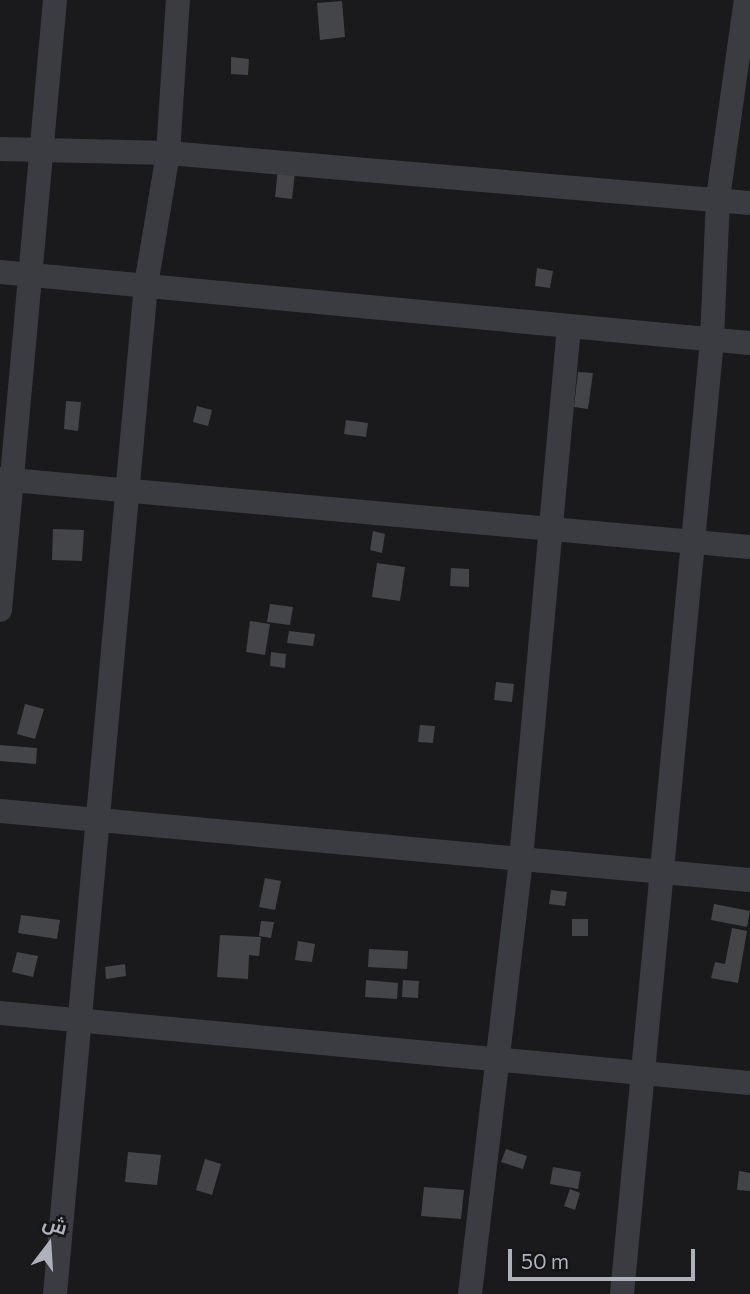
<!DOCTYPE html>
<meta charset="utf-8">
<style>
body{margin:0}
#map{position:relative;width:750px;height:1294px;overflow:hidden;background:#1a1a1c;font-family:Commissioner,Cairo,sans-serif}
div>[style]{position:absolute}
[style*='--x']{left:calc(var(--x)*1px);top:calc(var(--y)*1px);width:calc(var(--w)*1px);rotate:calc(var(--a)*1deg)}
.building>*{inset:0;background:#444549}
.street>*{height:24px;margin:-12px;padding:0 12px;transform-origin:12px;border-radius:12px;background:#3b3c41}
span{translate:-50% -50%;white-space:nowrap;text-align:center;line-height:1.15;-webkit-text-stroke:6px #151517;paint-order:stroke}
.north{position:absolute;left:14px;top:1210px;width:70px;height:70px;-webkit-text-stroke:5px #151517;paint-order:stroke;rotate:17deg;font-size:19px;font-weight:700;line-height:28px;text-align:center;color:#adb1bb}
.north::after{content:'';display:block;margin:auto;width:24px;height:32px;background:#adb1bb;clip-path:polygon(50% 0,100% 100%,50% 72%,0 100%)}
.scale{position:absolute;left:508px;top:1249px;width:187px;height:32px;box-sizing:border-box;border:4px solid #adb1bb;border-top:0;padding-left:9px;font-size:21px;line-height:24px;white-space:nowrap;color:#adb1bb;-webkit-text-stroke:5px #151517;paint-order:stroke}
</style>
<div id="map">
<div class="building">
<div style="clip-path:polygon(342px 1px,345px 37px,320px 40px,317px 3px)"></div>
<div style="clip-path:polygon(231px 57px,249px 59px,248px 75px,231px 74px)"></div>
<div style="clip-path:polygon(278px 169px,295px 172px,292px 199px,275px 197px)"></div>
<div style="clip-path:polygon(537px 268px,553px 271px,550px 288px,535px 286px)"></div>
<div style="clip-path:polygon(578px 372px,593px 373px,588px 409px,574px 407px)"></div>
<div style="clip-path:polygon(66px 401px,81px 402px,78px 431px,64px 429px)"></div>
<div style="clip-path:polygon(197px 406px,212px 410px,208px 426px,193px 422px)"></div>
<div style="clip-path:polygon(346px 420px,368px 423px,366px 437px,344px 434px)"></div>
<div style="clip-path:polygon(53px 529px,84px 530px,82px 561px,52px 560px)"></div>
<div style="clip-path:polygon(373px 531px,385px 534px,382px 553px,370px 550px)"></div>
<div style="clip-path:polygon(377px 563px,405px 567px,400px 601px,372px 597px)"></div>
<div style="clip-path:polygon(451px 568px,469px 569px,469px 587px,450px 586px)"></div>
<div style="clip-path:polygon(270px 604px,293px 607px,290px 625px,267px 622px)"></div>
<div style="clip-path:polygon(250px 621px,270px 624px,265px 655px,246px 652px)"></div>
<div style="clip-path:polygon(289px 631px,315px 634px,313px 646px,287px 643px)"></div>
<div style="clip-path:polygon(271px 652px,286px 654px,285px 668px,270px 666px)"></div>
<div style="clip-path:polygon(496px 682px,514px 684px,512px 702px,494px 700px)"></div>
<div style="clip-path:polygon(25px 704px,44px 709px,35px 739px,17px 734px)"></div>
<div style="clip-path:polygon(420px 725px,435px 726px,433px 743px,418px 742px)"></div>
<div style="clip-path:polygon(0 745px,37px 748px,36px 764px,0 761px)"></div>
<div style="clip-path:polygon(265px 878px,281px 881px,275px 910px,259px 907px)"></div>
<div style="clip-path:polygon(551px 890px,567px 892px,565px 906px,549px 904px)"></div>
<div style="clip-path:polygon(714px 904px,750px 911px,747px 927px,711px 920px)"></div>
<div style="clip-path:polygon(21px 915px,60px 920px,57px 939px,18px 933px)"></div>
<div style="clip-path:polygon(572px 919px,588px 919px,588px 936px,572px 936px)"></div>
<div style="clip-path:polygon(261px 921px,274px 922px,271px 938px,259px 936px)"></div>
<div style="clip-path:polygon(732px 928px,747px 931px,738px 983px,711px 978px,715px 962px,725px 964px)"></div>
<div style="clip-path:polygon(220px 935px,261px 937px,259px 956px,249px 955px,248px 979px,217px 977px)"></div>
<div style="clip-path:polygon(298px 941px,315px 944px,312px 962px,295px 960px)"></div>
<div style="clip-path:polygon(369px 949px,408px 951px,407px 969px,368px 967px)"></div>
<div style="clip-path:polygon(17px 952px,38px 956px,33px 977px,12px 972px)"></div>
<div style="clip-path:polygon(125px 964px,126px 976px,106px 979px,105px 967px)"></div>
<div style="clip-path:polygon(366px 980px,398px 983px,397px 999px,365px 997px)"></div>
<div style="clip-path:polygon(403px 980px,419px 981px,418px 998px,402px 997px)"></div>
<div style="clip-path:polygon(506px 1149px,527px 1156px,523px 1169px,501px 1162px)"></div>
<div style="clip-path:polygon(128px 1152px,161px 1155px,157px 1185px,125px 1182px)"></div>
<div style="clip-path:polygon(205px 1159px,221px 1164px,212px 1195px,196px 1190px)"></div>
<div style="clip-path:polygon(553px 1167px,581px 1172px,578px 1189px,550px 1184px)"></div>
<div style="clip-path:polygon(739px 1171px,750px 1173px,750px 1191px,737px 1190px)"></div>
<div style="clip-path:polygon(424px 1187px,464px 1190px,461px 1219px,421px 1216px)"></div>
<div style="clip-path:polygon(570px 1189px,580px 1193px,575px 1210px,564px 1206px)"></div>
</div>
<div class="street">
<div style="--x:0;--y:149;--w:168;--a:1.4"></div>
<div style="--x:168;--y:153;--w:584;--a:4.91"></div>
<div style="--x:0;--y:272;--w:753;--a:5.41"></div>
<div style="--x:0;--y:479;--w:753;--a:5.18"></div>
<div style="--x:0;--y:610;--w:612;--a:-84.85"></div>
<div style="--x:0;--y:811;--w:753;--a:5.26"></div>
<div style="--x:0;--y:1013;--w:753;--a:5.33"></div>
<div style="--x:55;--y:1294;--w:1013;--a:-84.85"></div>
<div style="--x:146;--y:285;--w:134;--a:-80.5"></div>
<div style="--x:168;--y:153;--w:153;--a:-86.3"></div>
<div style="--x:470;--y:1294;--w:438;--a:-83.3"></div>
<div style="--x:521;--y:859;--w:535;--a:-84.85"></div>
<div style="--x:622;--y:1294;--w:958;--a:-84.61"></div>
<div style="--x:712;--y:340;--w:142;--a:-87.6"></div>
<div style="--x:718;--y:198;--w:200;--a:-82"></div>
</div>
<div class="north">ش</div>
<div class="scale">50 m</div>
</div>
